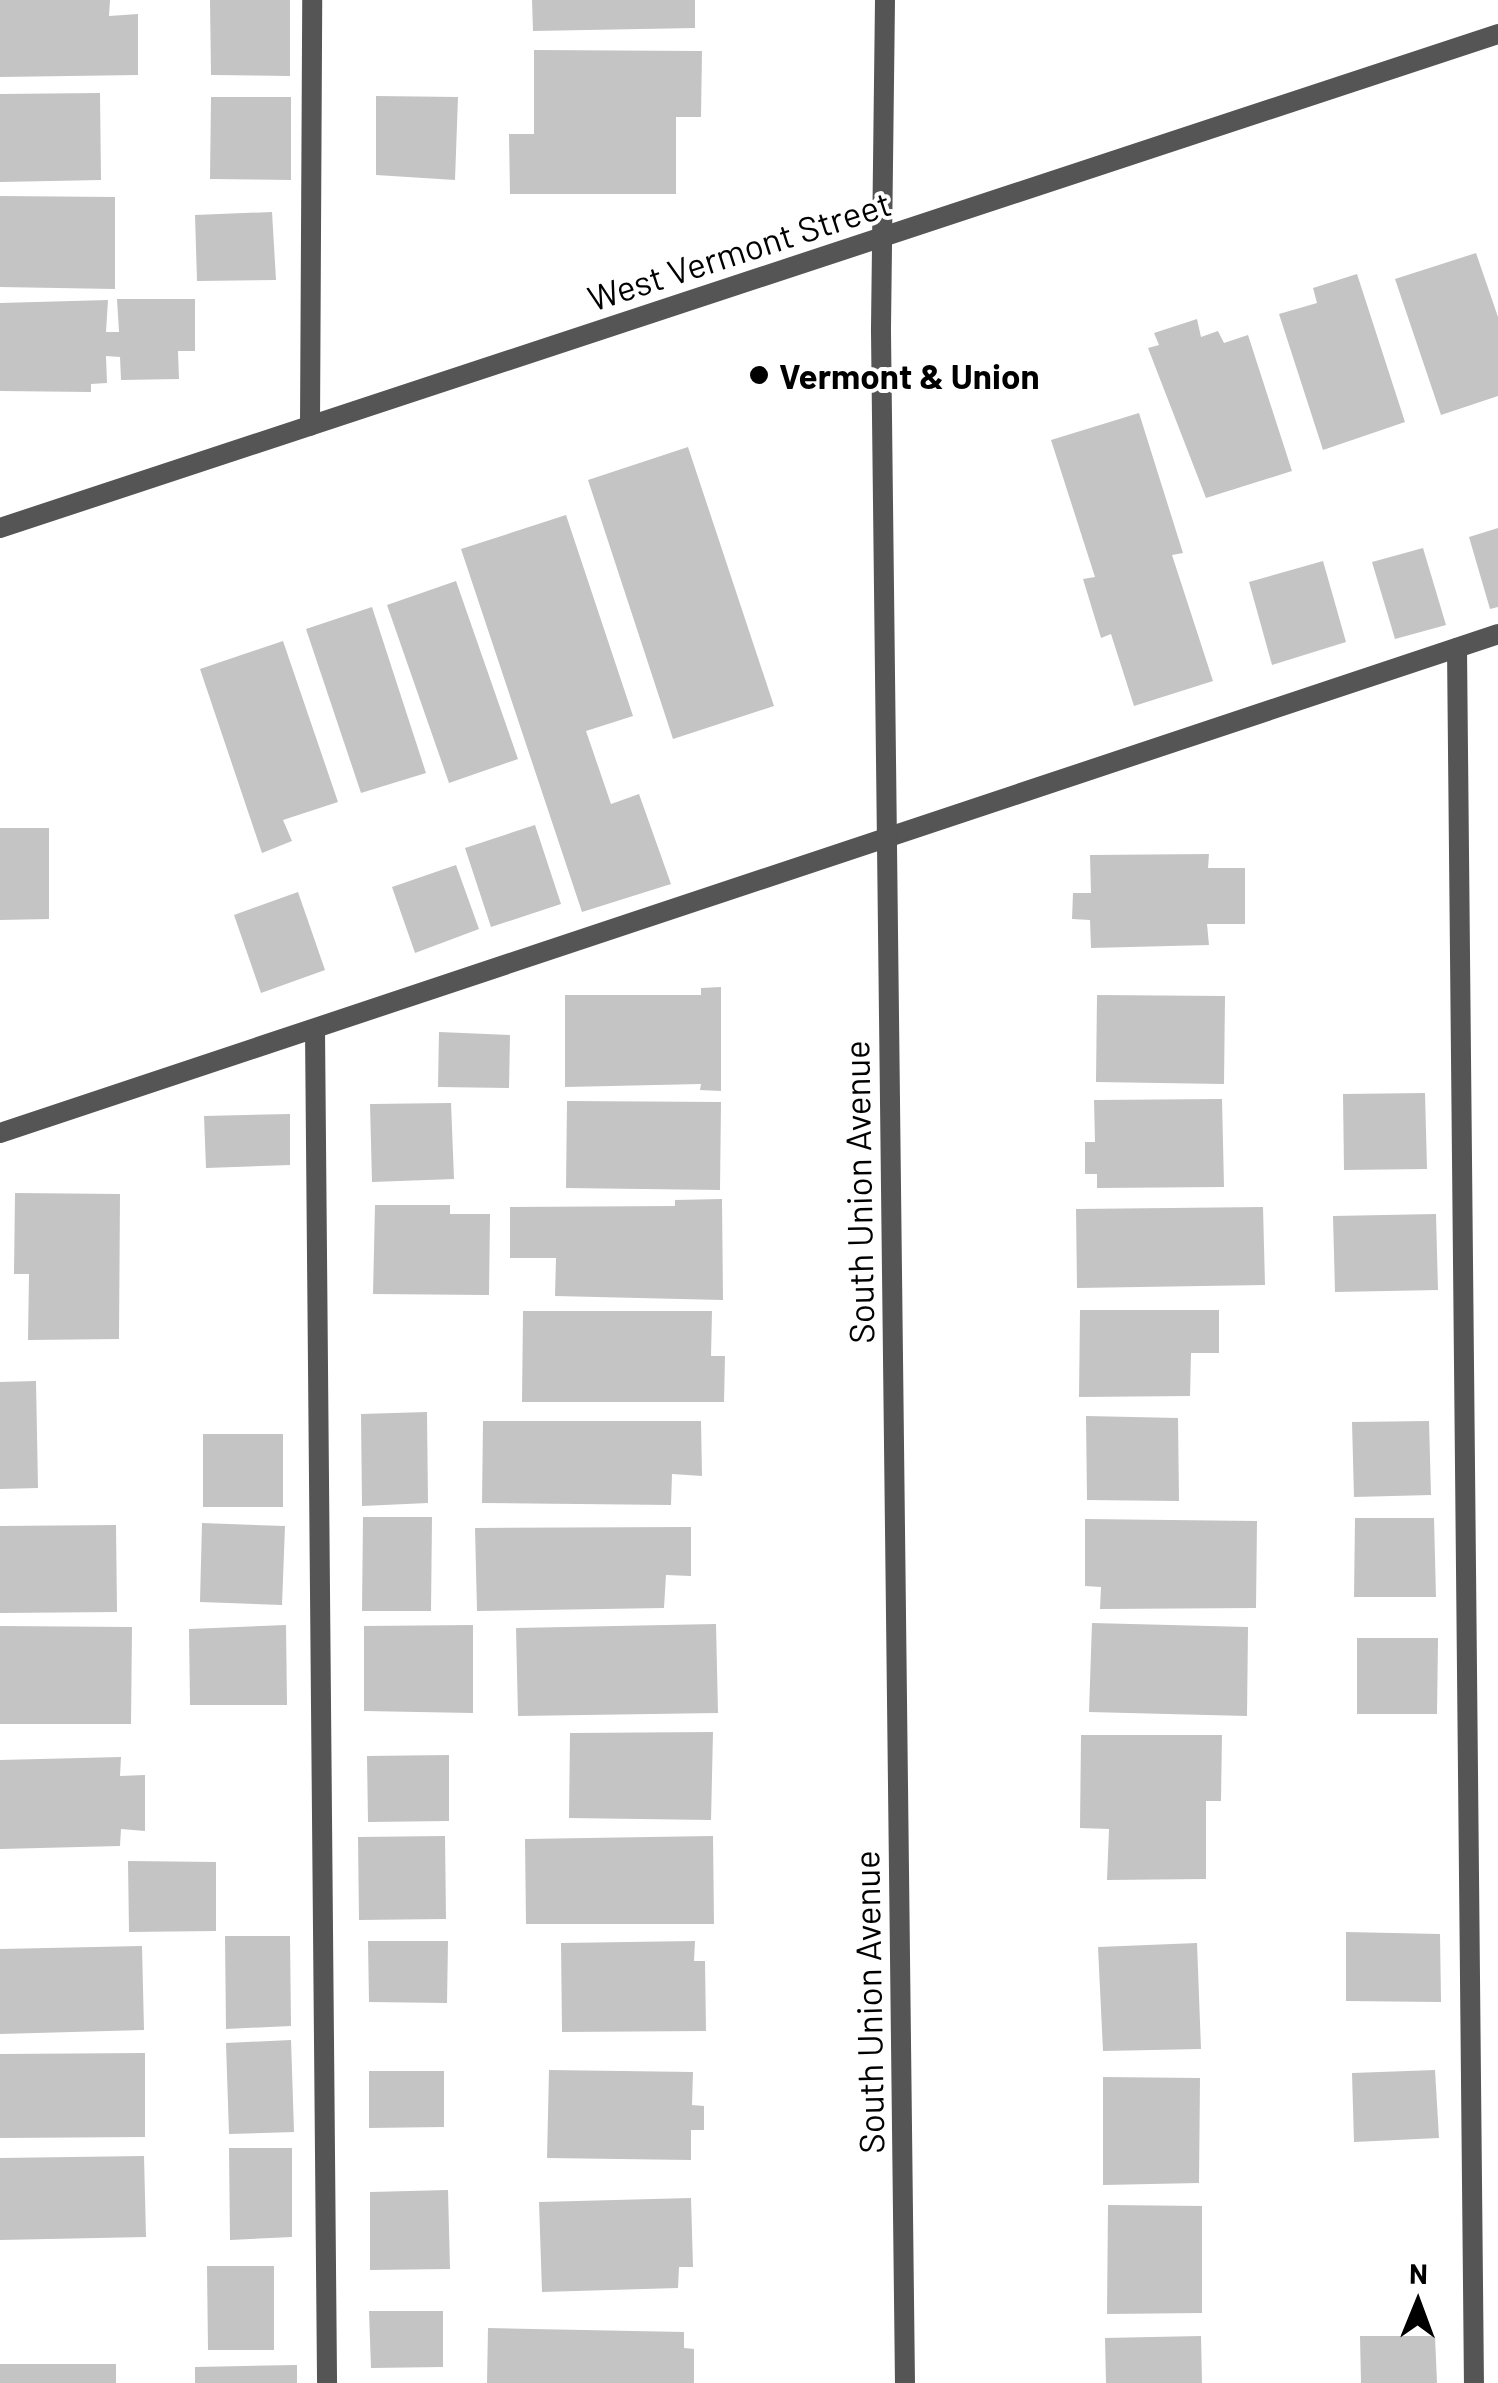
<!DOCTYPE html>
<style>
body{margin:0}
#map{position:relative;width:1498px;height:2383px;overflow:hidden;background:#fff;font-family:Barlow,sans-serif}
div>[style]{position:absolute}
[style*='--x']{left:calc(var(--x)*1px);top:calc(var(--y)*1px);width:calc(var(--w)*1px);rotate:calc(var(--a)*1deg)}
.building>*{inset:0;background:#c4c4c4}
.service>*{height:20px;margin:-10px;padding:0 10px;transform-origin:10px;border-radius:10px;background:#555}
.minor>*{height:20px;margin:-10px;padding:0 10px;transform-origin:10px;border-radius:10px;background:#555}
.tertiary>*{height:20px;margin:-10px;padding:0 10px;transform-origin:10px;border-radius:10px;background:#555}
.dots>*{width:28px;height:28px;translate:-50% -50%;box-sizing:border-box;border:5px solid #fff;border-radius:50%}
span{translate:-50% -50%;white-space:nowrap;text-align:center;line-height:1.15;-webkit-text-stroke:8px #fff;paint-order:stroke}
.street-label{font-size:35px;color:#000}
.poi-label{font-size:35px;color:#000;font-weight:700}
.left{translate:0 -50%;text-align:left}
.north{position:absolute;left:1368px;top:2253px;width:100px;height:100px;-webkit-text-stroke:8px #fff;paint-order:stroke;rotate:1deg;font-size:28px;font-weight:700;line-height:40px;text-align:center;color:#000}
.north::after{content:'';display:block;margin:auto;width:35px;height:45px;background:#000;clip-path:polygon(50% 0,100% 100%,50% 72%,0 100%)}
</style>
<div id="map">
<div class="building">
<div style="clip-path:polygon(0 0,110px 0,109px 16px,138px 14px,138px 75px,0 77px)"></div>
<div style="clip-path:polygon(210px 0,290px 0,290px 76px,211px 75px)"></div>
<div style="clip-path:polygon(532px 0,695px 0,695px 28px,533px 31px)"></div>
<div style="clip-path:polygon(534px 50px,702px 51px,701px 117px,676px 117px,676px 194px,510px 194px,509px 134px,534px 134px)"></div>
<div style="clip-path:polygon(100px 93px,101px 180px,0 182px,0 94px)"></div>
<div style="clip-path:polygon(376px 96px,458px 97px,455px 180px,376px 175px)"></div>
<div style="clip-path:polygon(211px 97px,291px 97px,291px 180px,210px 179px)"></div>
<div style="clip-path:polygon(0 196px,115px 197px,115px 289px,0 287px)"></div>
<div style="clip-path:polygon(272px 212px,276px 280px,197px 281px,195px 215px)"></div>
<div style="clip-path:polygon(1476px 253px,1498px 317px,1498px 396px,1441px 415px,1395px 279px)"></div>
<div style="clip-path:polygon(1357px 274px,1405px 422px,1323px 450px,1279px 314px,1317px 303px,1313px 288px)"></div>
<div style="clip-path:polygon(117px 299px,195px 299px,195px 351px,178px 351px,179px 379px,121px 380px,120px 357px,106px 356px,107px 383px,91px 384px,91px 392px,0 391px,0 303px,108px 300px,106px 332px,119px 332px)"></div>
<div style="clip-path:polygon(1197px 319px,1201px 337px,1218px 331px,1224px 343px,1248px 335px,1292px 471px,1206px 498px,1148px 348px,1159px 345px,1154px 333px)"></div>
<div style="clip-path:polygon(1139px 413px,1183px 553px,1172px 555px,1213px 681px,1134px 706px,1111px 634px,1101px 638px,1083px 579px,1095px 577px,1051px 440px)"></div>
<div style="clip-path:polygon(688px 447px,774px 706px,673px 739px,588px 480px)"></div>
<div style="clip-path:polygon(566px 515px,633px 716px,586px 731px,611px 804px,639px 794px,671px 884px,582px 912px,461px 549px)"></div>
<div style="clip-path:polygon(1498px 528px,1498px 607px,1490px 609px,1469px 537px)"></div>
<div style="clip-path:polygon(1423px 548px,1446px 625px,1395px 639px,1372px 562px)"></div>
<div style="clip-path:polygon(1323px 561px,1346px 642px,1272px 665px,1249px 582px)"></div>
<div style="clip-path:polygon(456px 581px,518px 759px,449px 783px,387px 605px)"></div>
<div style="clip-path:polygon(372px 607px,426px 773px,361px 793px,306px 629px)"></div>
<div style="clip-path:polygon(283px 641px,338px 802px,283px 820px,292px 841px,262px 853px,200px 669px)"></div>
<div style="clip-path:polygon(535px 825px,561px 904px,491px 927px,465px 848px)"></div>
<div style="clip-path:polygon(0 828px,49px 828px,49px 919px,0 920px)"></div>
<div style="clip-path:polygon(1209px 854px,1208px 868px,1245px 868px,1245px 924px,1207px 924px,1209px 945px,1091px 948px,1090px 920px,1072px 919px,1073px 893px,1091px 893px,1090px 855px)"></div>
<div style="clip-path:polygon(456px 865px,479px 929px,415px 953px,392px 887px)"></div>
<div style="clip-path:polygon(298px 892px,325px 970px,261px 993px,234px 915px)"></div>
<div style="clip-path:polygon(721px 987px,721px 1091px,700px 1090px,701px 1084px,565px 1087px,565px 995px,701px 995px,701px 988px)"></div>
<div style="clip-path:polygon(1097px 995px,1225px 996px,1224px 1084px,1096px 1082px)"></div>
<div style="clip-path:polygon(439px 1032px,510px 1035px,509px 1088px,438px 1087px)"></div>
<div style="clip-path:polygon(1425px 1093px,1427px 1169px,1344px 1170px,1343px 1094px)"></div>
<div style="clip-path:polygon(1222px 1099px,1224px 1187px,1097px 1188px,1097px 1174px,1085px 1174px,1085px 1142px,1095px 1142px,1094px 1100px)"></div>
<div style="clip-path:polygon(567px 1101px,721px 1102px,720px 1190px,566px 1188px)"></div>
<div style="clip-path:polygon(451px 1103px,454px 1179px,372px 1182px,370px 1104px)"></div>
<div style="clip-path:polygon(290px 1114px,290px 1165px,206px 1168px,204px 1116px)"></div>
<div style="clip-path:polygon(15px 1193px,120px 1194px,119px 1339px,28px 1340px,29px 1274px,14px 1274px)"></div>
<div style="clip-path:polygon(722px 1199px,723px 1300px,555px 1296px,556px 1258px,510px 1258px,510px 1207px,675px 1206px,675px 1200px)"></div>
<div style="clip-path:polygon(375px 1205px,450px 1205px,450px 1214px,490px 1214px,489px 1295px,373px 1294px)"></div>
<div style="clip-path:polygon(1263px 1207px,1265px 1285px,1077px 1288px,1076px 1209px)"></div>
<div style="clip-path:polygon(1436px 1214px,1438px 1290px,1335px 1292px,1333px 1216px)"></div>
<div style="clip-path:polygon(1080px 1310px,1219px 1310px,1219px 1353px,1191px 1353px,1190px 1396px,1079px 1397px)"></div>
<div style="clip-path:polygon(523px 1311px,712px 1311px,711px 1356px,725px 1356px,724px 1402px,522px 1402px)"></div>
<div style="clip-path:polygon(36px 1381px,38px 1488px,0 1489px,0 1382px)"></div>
<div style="clip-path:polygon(427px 1412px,428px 1503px,362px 1506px,361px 1414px)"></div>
<div style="clip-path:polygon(1086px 1416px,1178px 1418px,1179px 1501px,1087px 1500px)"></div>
<div style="clip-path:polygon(483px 1421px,701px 1421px,702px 1476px,672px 1474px,671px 1505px,482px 1503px)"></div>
<div style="clip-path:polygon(1429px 1421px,1431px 1495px,1354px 1497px,1352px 1422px)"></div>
<div style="clip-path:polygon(203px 1434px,283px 1434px,283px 1507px,203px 1507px)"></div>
<div style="clip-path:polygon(363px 1517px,432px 1517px,431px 1611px,362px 1611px)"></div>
<div style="clip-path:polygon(1355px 1518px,1434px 1518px,1436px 1597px,1354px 1597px)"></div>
<div style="clip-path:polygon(1085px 1519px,1257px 1521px,1256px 1608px,1100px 1609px,1101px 1587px,1085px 1586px)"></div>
<div style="clip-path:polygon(202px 1523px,285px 1526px,282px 1605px,200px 1602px)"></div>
<div style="clip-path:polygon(116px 1525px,117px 1612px,0 1613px,0 1526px)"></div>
<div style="clip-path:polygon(691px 1527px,691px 1576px,666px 1575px,664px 1608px,477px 1611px,475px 1528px)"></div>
<div style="clip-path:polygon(1092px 1623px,1248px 1627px,1247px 1716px,1089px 1712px)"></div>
<div style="clip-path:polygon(716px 1624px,718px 1713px,518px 1716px,516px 1628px)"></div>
<div style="clip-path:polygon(286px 1625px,287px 1705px,190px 1705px,189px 1629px)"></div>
<div style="clip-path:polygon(473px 1625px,473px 1713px,364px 1711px,364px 1626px)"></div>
<div style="clip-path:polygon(0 1626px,132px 1627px,131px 1724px,0 1724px)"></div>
<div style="clip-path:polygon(1357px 1638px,1438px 1638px,1437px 1714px,1357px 1714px)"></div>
<div style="clip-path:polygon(713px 1732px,711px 1820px,569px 1818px,570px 1733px)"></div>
<div style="clip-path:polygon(1081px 1735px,1222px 1735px,1221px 1801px,1206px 1801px,1206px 1879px,1107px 1880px,1109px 1829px,1080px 1828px)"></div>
<div style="clip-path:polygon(449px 1755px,449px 1821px,368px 1822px,367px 1756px)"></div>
<div style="clip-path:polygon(121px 1757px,120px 1776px,145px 1775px,145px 1831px,121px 1829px,120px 1846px,0 1849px,0 1760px)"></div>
<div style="clip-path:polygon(445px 1836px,446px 1919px,359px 1920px,358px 1837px)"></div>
<div style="clip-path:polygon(713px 1836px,714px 1924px,526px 1924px,525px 1839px)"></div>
<div style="clip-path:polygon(128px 1861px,216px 1862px,216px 1931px,129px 1932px)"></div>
<div style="clip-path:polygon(1346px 1932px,1440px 1934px,1441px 2002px,1346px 2001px)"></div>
<div style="clip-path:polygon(225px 1936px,290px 1936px,291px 2026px,226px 2029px)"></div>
<div style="clip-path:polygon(368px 1941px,448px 1941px,447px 2003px,369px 2002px)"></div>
<div style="clip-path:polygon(695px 1941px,694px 1961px,705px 1961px,706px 2031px,562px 2032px,561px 1943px)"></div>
<div style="clip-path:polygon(1197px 1943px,1201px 2049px,1103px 2051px,1098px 1947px)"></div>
<div style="clip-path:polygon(142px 1946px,144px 2030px,0 2034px,0 1949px)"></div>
<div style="clip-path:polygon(291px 2040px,294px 2132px,229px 2134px,226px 2043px)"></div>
<div style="clip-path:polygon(145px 2053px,145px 2137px,0 2138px,0 2054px)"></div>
<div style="clip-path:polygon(549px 2070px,693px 2072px,692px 2105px,704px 2106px,704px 2130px,691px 2130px,691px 2160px,547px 2158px)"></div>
<div style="clip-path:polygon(1435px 2070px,1439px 2138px,1354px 2142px,1352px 2073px)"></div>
<div style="clip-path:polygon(369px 2071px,444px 2071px,444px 2127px,369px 2128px)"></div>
<div style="clip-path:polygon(1103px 2077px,1200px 2078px,1199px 2183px,1103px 2185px)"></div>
<div style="clip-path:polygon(229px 2148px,292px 2148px,292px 2237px,230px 2240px)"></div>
<div style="clip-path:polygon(144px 2156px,146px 2237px,0 2240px,0 2158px)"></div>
<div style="clip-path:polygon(448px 2190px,450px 2269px,370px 2270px,370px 2192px)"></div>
<div style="clip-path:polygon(691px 2198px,693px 2267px,679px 2267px,678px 2288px,542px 2292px,539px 2202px)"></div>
<div style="clip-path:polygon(1108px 2205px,1202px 2206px,1202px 2313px,1107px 2314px)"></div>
<div style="clip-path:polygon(207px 2266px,274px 2266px,274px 2350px,208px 2350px)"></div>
<div style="clip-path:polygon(369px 2311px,443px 2311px,443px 2367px,371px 2368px)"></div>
<div style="clip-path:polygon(488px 2328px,684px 2332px,684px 2348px,694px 2349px,694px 2383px,487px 2383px)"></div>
<div style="clip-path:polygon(1201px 2336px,1202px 2383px,1106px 2383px,1105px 2338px)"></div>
<div style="clip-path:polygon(1360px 2336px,1435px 2336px,1437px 2383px,1361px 2383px)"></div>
<div style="clip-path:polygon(0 2364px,116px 2364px,116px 2383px,0 2383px)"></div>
<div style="clip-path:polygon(297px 2365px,297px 2383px,195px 2383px,195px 2367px)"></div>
</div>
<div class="service">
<div style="--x:310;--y:426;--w:426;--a:-89.7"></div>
<div style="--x:1457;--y:648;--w:1735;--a:89.44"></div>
<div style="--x:315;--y:1030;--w:1353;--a:89.49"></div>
<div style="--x:0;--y:1133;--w:1579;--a:-18.42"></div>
</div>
<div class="minor">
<div style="--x:885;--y:0;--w:332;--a:90.7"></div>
<div style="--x:881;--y:332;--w:2051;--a:89.33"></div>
</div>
<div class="tertiary">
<div style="--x:0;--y:528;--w:1577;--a:-18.25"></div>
</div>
<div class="dots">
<div style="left:759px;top:375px;background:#000"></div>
</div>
<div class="street-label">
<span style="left:739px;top:250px;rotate:-18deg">West Vermont Street</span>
<span style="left:858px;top:1192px;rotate:-91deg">South Union Avenue</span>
<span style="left:868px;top:2002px;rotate:-91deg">South Union Avenue</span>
</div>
<div class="poi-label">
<span class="left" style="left:779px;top:375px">Vermont &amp; Union</span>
</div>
<div class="north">N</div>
</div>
